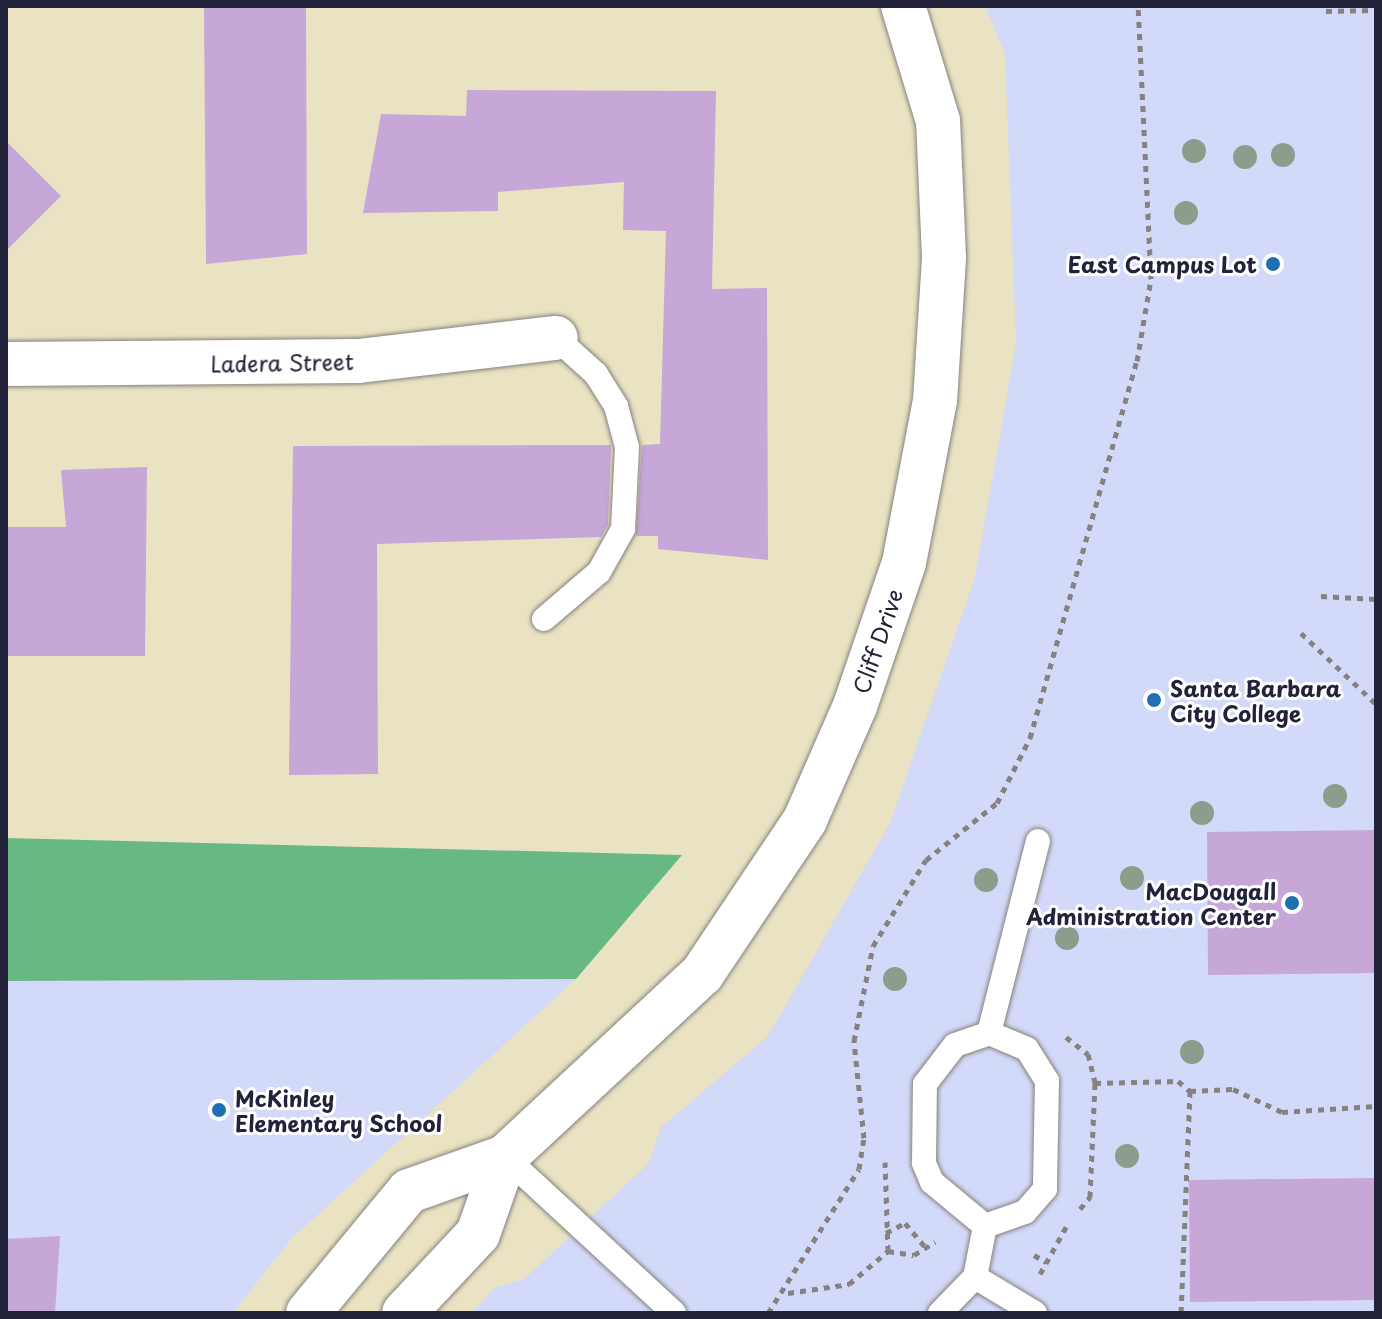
<!DOCTYPE html>
<style>
body{margin:0}
#map{position:relative;width:1382px;height:1319px;overflow:hidden;background:#e9e3c3;font-family:"Playpen Sans",sans-serif}
div>[style]{position:absolute}
[style*='--x']{left:calc(var(--x)*1px);top:calc(var(--y)*1px);width:calc(var(--w)*1px);rotate:calc(var(--a)*1deg)}
.built>*{inset:0;background:#d3d9f9}
.forest>*{inset:0;background:#68b884}
.building>*{inset:0;background:#c7a6d8}
.path>*{height:5px;margin-top:-2.5px;transform-origin:0;background:repeating-linear-gradient(90deg,#86827f 0 6px,transparent 0 12px)}
.roads{filter:drop-shadow(0 0 2px #86827f) drop-shadow(0 0 2px #86827f)}
.lane>*{height:24px;margin:-12px;padding:0 12px;transform-origin:12px;border-radius:12px;background:#fff}
.street>*{height:44px;margin:-22px;padding:0 22px;transform-origin:22px;border-radius:22px;background:#fff}
.secondary>*{height:44px;margin:-22px;padding:0 22px;transform-origin:22px;border-radius:22px;background:#fff}
.trees>*{width:24px;height:24px;margin:-12px;border-radius:50%;background:#8e9c8b}
.dots>*{width:22px;height:22px;translate:-50% -50%;box-sizing:border-box;border:4px solid #fff;border-radius:50%}
span{translate:-50% -50%;white-space:nowrap;text-align:center;line-height:1.15;-webkit-text-stroke:6px #fff;paint-order:stroke}
.poi-label{font-size:22px;color:#22223b;font-weight:700}
.right{translate:-100% -50%;text-align:right}
.left{translate:0 -50%;text-align:left}
.street-label{font-size:22px;color:#22223b}
.frame{position:absolute;inset:0;border:8px solid #22223b;pointer-events:none}
</style>
<div id="map">
<div class="built">
<div style="clip-path:polygon(985px 6px,1376px 6px,1376px 1313px,472px 1313px,494px 1288px,524px 1279px,649px 1163px,660px 1128px,768px 1036px,890px 823px,975px 577px,1016px 343px,1005px 54px)"></div>
<div style="clip-path:polygon(576px 979px,291px 1239px,233px 1313px,6px 1313px,6px 981px)"></div>
</div>
<div class="forest">
<div style="clip-path:polygon(6px 838px,682px 855px,576px 979px,6px 981px)"></div>
</div>
<div class="building">
<div style="clip-path:polygon(204px 6px,306px 6px,307px 254px,206px 264px)"></div>
<div style="clip-path:polygon(467px 90px,716px 91px,712px 289px,767px 288px,768px 560px,658px 549px,658px 536px,636px 536px,642px 445px,660px 444px,666px 231px,623px 230px,624px 182px,498px 192px,498px 211px,363px 213px,381px 114px,466px 116px)"></div>
<div style="clip-path:polygon(6px 141px,61px 196px,6px 251px)"></div>
<div style="clip-path:polygon(611px 445px,608px 525px,601px 537px,377px 544px,378px 774px,289px 775px,293px 446px)"></div>
<div style="clip-path:polygon(147px 467px,145px 656px,6px 656px,6px 527px,66px 527px,61px 470px)"></div>
<div style="clip-path:polygon(1376px 830px,1376px 973px,1208px 975px,1207px 832px)"></div>
<div style="clip-path:polygon(1376px 1178px,1376px 1300px,1190px 1302px,1189px 1180px)"></div>
<div style="clip-path:polygon(60px 1236px,55px 1313px,6px 1313px,6px 1239px)"></div>
</div>
<div class="path">
<div style="--x:1326;--y:11;--w:50;--a:-1.1"></div>
<div style="--x:1321;--y:596;--w:55;--a:3.1"></div>
<div style="--x:1301;--y:633;--w:103;--a:43.4"></div>
<div style="--x:1066;--y:1037;--w:28;--a:38"></div>
<div style="--x:1088;--y:1054;--w:30;--a:76"></div>
<div style="--x:1095;--y:1083;--w:83;--a:-1.4"></div>
<div style="--x:1178;--y:1081;--w:16;--a:40"></div>
<div style="--x:1190;--y:1091;--w:222;--a:92.3"></div>
<div style="--x:1190;--y:1091;--w:43;--a:-2.7"></div>
<div style="--x:1233;--y:1089;--w:54;--a:25.1"></div>
<div style="--x:1282;--y:1112;--w:94;--a:-3.7"></div>
<div style="--x:1080;--y:1209;--w:16;--a:-50"></div>
<div style="--x:1090;--y:1197;--w:114;--a:-87.5"></div>
<div style="--x:886;--y:1233;--w:21;--a:-28"></div>
<div style="--x:905;--y:1223;--w:30;--a:50"></div>
<div style="--x:888;--y:1251;--w:26;--a:9"></div>
<div style="--x:914;--y:1255;--w:25;--a:-32"></div>
<div style="--x:1034;--y:1255;--w:14;--a:30"></div>
<div style="--x:1040;--y:1274;--w:54;--a:-61"></div>
<div style="--x:788;--y:1293;--w:62;--a:-8.4"></div>
<div style="--x:849;--y:1284;--w:51;--a:-40.2"></div>
<div style="--x:888;--y:1251;--w:89;--a:-91.9"></div>
<div style="--x:768;--y:1313;--w:170;--a:-57.7"></div>
<div style="--x:859;--y:1169;--w:31;--a:-81"></div>
<div style="--x:864;--y:1138;--w:98;--a:-95.9"></div>
<div style="--x:854;--y:1041;--w:97;--a:-78.7"></div>
<div style="--x:873;--y:946;--w:101;--a:-58.4"></div>
<div style="--x:926;--y:860;--w:91;--a:-38.8"></div>
<div style="--x:997;--y:803;--w:73;--a:-63.1"></div>
<div style="--x:1030;--y:738;--w:392;--a:-74.2"></div>
<div style="--x:1137;--y:361;--w:83;--a:-80.3"></div>
<div style="--x:1151;--y:279;--w:273;--a:-92.7"></div>
</div>
<div class="roads">
<div class="lane">
<div style="--x:544;--y:619;--w:72;--a:-40.5"></div>
<div style="--x:599;--y:572;--w:49;--a:-60.8"></div>
<div style="--x:623;--y:529;--w:82;--a:-87.2"></div>
<div style="--x:627;--y:447;--w:42;--a:-105"></div>
<div style="--x:616;--y:406;--w:38;--a:-122"></div>
<div style="--x:596;--y:374;--w:54;--a:-138"></div>
<div style="--x:989;--y:1033;--w:41;--a:22.8"></div>
<div style="--x:1027;--y:1049;--w:38;--a:58"></div>
<div style="--x:1047;--y:1081;--w:108;--a:91.1"></div>
<div style="--x:1045;--y:1189;--w:30;--a:131"></div>
<div style="--x:1025;--y:1212;--w:42;--a:160.7"></div>
<div style="--x:985;--y:1226;--w:69;--a:-140.3"></div>
<div style="--x:932;--y:1182;--w:21;--a:-113"></div>
<div style="--x:924;--y:1163;--w:79;--a:-89.3"></div>
<div style="--x:925;--y:1084;--w:49;--a:-52.4"></div>
<div style="--x:955;--y:1045;--w:36;--a:-19"></div>
<div style="--x:989;--y:1033;--w:198;--a:-75.7"></div>
<div style="--x:505;--y:1157;--w:230;--a:42.7"></div>
<div style="--x:975;--y:1277;--w:70;--a:31"></div>
<div style="--x:940;--y:1313;--w:50;--a:-45.8"></div>
<div style="--x:975;--y:1277;--w:52;--a:-78.9"></div>
</div>
<div class="street">
<div style="--x:6;--y:364;--w:353;--a:-0.5"></div>
<div style="--x:359;--y:361;--w:198;--a:-6.7"></div>
</div>
<div class="secondary">
<div style="--x:308;--y:1313;--w:158;--a:-50.4"></div>
<div style="--x:409;--y:1191;--w:102;--a:-19.5"></div>
<div style="--x:505;--y:1157;--w:269;--a:-42.9"></div>
<div style="--x:702;--y:974;--w:185;--a:-56.2"></div>
<div style="--x:805;--y:820;--w:124;--a:-66.3"></div>
<div style="--x:855;--y:706;--w:151;--a:-71.1"></div>
<div style="--x:904;--y:563;--w:165;--a:-79.2"></div>
<div style="--x:935;--y:401;--w:144;--a:-86.4"></div>
<div style="--x:944;--y:257;--w:136;--a:-92.5"></div>
<div style="--x:938;--y:121;--w:120;--a:-106.9"></div>
<div style="--x:404;--y:1313;--w:108;--a:-46.9"></div>
<div style="--x:478;--y:1234;--w:82;--a:-70.7"></div>
</div>
</div>
<div class="trees">
<div style="left:1194px;top:151px"></div>
<div style="left:1283px;top:155px"></div>
<div style="left:1245px;top:157px"></div>
<div style="left:1186px;top:213px"></div>
<div style="left:1335px;top:796px"></div>
<div style="left:1202px;top:813px"></div>
<div style="left:1132px;top:878px"></div>
<div style="left:986px;top:880px"></div>
<div style="left:1067px;top:938px"></div>
<div style="left:895px;top:979px"></div>
<div style="left:1192px;top:1052px"></div>
<div style="left:1127px;top:1156px"></div>
</div>
<div class="dots">
<div style="left:1273px;top:264px;background:#1f6fb2"></div>
<div style="left:1154px;top:700px;background:#1f6fb2"></div>
<div style="left:1292px;top:903px;background:#1f6fb2"></div>
<div style="left:219px;top:1110px;background:#1f6fb2"></div>
</div>
<div class="poi-label">
<span class="right" style="left:1257px;top:264px">East Campus Lot</span>
<span class="left" style="left:1170px;top:700px">Santa Barbara<br>City College</span>
<span class="right" style="left:1276px;top:903px">MacDougall<br>Administration Center</span>
<span class="left" style="left:235px;top:1110px">McKinley<br>Elementary School</span>
</div>
<div class="street-label">
<span style="left:282px;top:362px;rotate:-1deg">Ladera Street</span>
<span style="left:877px;top:641px;rotate:-71deg">Cliff Drive</span>
</div>
<div class="frame"></div>
</div>
